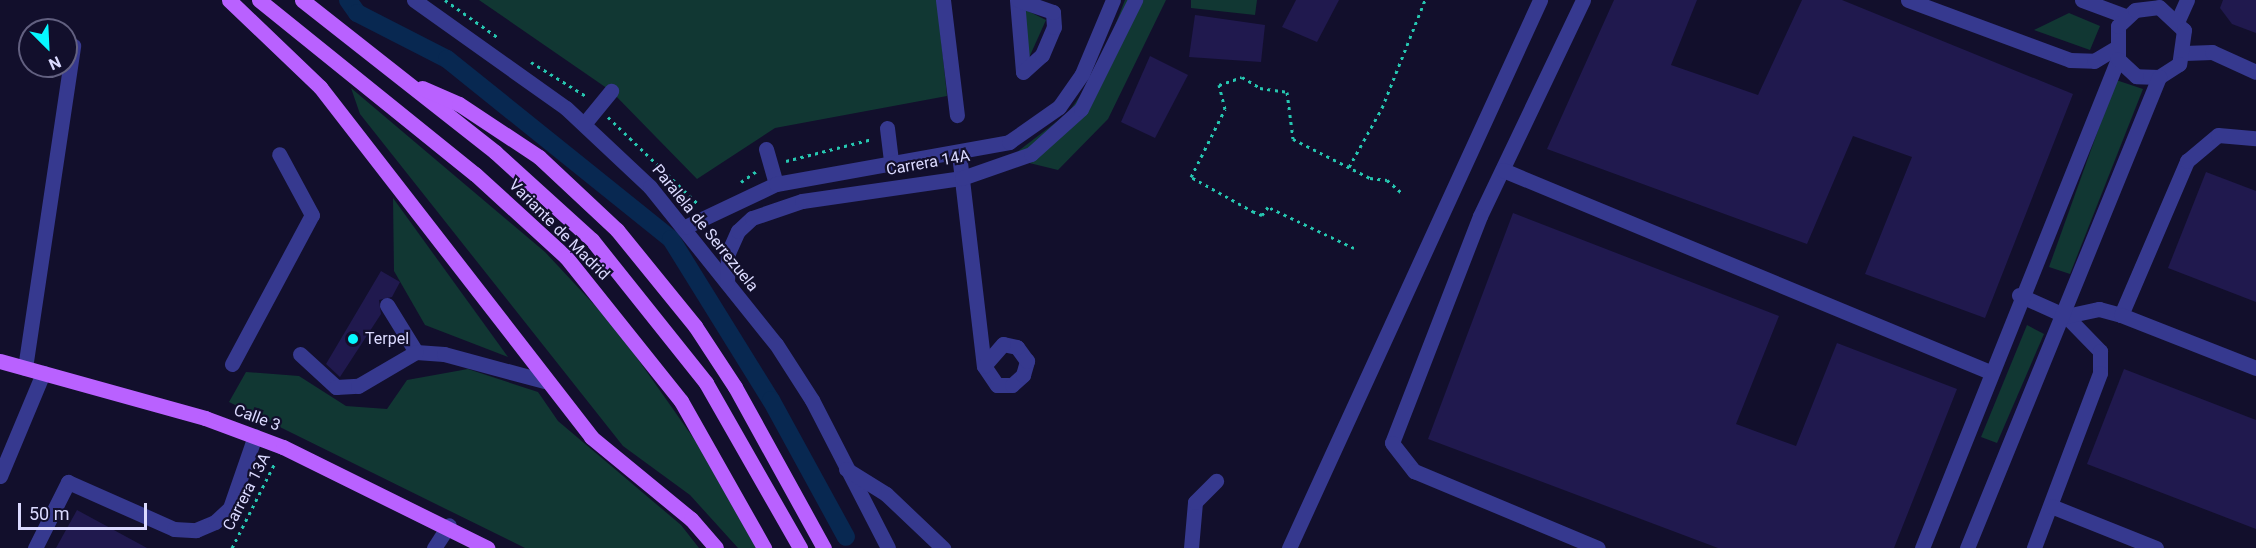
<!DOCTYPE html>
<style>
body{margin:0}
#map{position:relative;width:2256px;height:548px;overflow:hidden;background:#120f2c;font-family:Roboto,sans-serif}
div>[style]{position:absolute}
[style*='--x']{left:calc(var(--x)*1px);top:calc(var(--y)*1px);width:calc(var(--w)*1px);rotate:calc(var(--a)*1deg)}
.green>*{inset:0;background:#113733}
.canal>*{height:18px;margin:-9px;padding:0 9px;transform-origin:9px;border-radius:9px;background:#082851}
.building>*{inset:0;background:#20194e}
.path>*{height:3px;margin-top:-1.5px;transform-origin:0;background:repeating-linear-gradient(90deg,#26c7b1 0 3px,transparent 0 7.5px)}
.minor>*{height:15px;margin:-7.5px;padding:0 7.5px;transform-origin:7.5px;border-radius:7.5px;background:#36398f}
.major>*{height:15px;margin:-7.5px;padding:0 7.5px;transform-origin:7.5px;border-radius:7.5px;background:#b961ff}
.dots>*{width:16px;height:16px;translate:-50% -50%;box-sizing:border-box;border:3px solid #120f2c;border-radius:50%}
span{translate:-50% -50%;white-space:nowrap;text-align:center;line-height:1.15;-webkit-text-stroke:4.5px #120f2c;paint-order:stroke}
.street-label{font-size:16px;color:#dbdaff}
.poi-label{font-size:16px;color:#dbdaff}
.left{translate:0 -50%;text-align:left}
.north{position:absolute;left:18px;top:18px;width:60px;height:60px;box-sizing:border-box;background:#120f2c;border:2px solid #626080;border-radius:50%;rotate:156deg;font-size:16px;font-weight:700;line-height:24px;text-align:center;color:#dbdaff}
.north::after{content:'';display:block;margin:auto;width:21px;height:27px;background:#06f8ff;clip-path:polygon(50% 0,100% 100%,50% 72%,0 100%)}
.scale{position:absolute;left:18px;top:503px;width:129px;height:27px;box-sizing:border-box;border:3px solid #dbdaff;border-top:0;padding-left:8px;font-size:18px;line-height:21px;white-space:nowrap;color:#dbdaff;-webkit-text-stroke:4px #120f2c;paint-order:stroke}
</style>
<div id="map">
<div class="green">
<div style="clip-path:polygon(479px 0,937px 0,947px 96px,775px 128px,697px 179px,611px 91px)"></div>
<div style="clip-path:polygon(1125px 0,1166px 0,1108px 119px,1058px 170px,1009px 158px,1068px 113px,1097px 72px)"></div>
<div style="clip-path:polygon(1191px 0,1257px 0,1255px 15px,1191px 8px)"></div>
<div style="clip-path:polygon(1024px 9px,1046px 20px,1028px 60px)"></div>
<div style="clip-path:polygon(2069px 13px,2100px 26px,2090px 50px,2034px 30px)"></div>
<div style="clip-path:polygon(2116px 80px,2143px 89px,2070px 274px,2049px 267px)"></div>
<div style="clip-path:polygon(351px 88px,545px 252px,616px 328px,706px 456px,756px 548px,738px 548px,690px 495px,623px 446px,360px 114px)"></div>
<div style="clip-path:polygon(393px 198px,508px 357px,425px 325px,394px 271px)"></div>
<div style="clip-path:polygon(2027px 325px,2044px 334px,1997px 443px,1981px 437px)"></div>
<div style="clip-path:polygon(468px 369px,538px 392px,558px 421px,681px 525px,699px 548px,525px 548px,229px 402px,246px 372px,299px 376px,346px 406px,387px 409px,407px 380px)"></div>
</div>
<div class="canal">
<div style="--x:348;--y:0;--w:16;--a:55"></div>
<div style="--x:357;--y:13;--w:101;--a:27.1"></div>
<div style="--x:447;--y:59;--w:287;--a:38.8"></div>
<div style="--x:671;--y:239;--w:190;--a:58.2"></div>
<div style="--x:771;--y:400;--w:156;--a:61.3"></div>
</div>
<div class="building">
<div style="clip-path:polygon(1296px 0,1339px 0,1317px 42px,1282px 27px)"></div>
<div style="clip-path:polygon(1614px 0,1697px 0,1671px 65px,1758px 95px,1802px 0,1842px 0,2073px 94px,1985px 318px,1865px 274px,1912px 157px,1853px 136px,1807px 244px,1547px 149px)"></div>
<div style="clip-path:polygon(2223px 0,2256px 0,2256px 33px,2232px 24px,2220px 8px)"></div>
<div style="clip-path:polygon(1195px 15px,1265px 25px,1261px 62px,1189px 57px)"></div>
<div style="clip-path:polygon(1150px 56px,1188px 75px,1155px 138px,1121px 122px)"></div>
<div style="clip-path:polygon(2206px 172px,2256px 191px,2256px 302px,2168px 268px)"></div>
<div style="clip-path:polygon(1513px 213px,1779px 316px,1736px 424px,1796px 446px,1837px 343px,1957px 389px,1894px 548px,1718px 548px,1428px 439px)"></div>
<div style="clip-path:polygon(381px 271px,400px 282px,392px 297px,379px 300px,381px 314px,340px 377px,326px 364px)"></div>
<div style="clip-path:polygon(2124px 369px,2256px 420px,2256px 529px,2087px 464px)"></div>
<div style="clip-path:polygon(77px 510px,147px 548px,56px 548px)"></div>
</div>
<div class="path">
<div style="--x:445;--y:0;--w:67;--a:35.3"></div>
<div style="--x:531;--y:62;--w:65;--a:31.7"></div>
<div style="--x:608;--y:117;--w:125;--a:44"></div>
<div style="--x:786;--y:161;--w:89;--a:-14.3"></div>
<div style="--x:1349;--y:167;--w:68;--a:-60.8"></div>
<div style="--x:1382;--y:108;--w:116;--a:-68.3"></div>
<div style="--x:741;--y:182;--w:21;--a:-35"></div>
<div style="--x:1354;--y:248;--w:95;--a:-154.5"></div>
<div style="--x:1268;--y:207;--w:10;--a:127"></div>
<div style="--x:1262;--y:215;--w:9;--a:-159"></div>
<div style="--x:1254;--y:212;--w:72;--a:-150.9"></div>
<div style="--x:1191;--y:177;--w:76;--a:-63.4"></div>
<div style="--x:1225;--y:109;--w:25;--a:-104"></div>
<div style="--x:1219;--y:85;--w:24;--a:-19"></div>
<div style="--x:1242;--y:77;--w:21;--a:31"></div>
<div style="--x:1260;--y:88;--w:27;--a:8"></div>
<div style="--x:1287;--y:92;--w:47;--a:82.7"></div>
<div style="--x:1293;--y:139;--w:86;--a:26.9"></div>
<div style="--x:1370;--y:178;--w:17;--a:7"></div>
<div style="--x:1387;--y:180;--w:21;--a:41"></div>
<div style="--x:232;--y:548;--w:97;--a:-63.2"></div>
</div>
<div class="minor">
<div style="--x:414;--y:0;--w:186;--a:35.4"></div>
<div style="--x:566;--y:108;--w:115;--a:43.2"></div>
<div style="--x:650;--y:187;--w:201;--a:51.3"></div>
<div style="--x:776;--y:344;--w:67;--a:57.3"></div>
<div style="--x:812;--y:400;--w:166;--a:62.8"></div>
<div style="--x:943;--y:0;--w:116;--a:83.1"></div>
<div style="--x:1017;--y:0;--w:72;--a:85.2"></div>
<div style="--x:1023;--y:72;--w:25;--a:-42"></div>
<div style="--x:1042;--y:55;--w:30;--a:-67"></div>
<div style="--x:1054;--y:27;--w:15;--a:-94"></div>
<div style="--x:1053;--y:12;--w:37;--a:-161"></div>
<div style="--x:1583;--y:0;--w:239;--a:115.5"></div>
<div style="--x:1480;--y:216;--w:243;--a:111.2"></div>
<div style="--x:1392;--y:443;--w:36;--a:52"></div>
<div style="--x:1414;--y:471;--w:199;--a:22.7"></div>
<div style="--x:1908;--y:0;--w:173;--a:20.3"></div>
<div style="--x:2070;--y:60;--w:24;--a:2"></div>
<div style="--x:2094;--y:61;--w:23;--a:-31"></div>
<div style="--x:2082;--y:0;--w:46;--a:20.4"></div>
<div style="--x:2178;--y:20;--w:22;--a:-66"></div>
<div style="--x:2184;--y:53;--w:28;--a:-2"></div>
<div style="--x:2212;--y:52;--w:48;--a:24.4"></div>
<div style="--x:584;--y:124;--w:43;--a:-50.7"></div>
<div style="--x:887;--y:128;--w:38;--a:83"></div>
<div style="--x:766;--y:149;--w:36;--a:74"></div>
<div style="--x:959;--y:154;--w:213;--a:83.3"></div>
<div style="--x:984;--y:366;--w:23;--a:56"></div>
<div style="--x:997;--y:385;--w:15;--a:0"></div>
<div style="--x:1012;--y:385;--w:15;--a:-42"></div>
<div style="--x:1023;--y:375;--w:15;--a:-74"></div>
<div style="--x:1027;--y:361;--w:17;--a:-126"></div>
<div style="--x:1017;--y:347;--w:14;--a:-168"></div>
<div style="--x:1003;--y:344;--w:29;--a:131"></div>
<div style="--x:1503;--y:170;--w:527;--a:22.53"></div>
<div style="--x:685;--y:227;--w:101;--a:-25.3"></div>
<div style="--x:776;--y:184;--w:237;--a:-10.2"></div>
<div style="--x:1009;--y:142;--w:61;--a:-35"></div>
<div style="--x:1059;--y:107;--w:40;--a:-55.1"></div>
<div style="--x:1082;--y:74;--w:80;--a:-67.3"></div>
<div style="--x:727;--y:283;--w:30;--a:-88"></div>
<div style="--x:728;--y:253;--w:24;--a:-66"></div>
<div style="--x:738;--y:231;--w:19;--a:-43"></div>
<div style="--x:752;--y:218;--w:53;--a:-18.8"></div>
<div style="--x:802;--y:201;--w:162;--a:-8.2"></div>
<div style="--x:962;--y:178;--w:73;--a:-19.2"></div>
<div style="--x:1031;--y:154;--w:67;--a:-42"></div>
<div style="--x:1081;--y:109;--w:122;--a:-63.6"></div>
<div style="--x:2019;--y:295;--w:51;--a:24.1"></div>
<div style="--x:2066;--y:316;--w:49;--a:45.8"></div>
<div style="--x:2100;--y:351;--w:22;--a:90"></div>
<div style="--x:2100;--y:373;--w:187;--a:110.7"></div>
<div style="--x:387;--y:305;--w:55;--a:58.3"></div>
<div style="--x:416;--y:352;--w:28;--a:4"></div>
<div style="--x:444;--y:354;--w:104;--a:15.1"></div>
<div style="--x:2121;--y:315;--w:168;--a:-66.8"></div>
<div style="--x:2187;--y:161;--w:40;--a:-40"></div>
<div style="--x:2218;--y:135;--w:38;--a:5"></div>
<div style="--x:2066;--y:316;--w:34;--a:-12"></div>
<div style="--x:2099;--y:309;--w:23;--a:15"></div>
<div style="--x:2121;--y:315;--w:145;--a:21.4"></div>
<div style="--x:300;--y:354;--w:49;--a:42.5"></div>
<div style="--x:336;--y:387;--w:22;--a:-3"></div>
<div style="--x:358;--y:386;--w:67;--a:-30.4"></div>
<div style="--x:232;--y:364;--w:169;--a:-61.8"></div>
<div style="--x:312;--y:215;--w:69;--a:-118.4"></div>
<div style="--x:25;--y:368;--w:326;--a:-81.5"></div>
<div style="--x:846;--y:469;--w:47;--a:32"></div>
<div style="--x:886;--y:494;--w:79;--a:43.5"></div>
<div style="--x:0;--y:476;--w:112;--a:-67.3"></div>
<div style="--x:2051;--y:506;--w:113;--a:21.8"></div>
<div style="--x:35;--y:548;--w:74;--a:-63.4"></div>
<div style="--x:68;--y:482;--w:116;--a:23.9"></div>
<div style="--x:174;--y:529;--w:22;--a:3"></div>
<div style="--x:196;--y:530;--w:21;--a:-23"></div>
<div style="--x:215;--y:522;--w:21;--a:-43"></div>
<div style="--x:230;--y:508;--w:76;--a:-70.9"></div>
<div style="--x:434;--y:548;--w:27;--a:-57"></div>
<div style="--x:1191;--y:548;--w:46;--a:-85"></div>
<div style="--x:1195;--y:502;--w:30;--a:-45"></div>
<div style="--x:1289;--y:548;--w:603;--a:-65.39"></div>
<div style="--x:1922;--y:548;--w:527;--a:-68.16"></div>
<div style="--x:2118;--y:59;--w:33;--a:-90"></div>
<div style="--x:2118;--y:26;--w:23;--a:-43"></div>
<div style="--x:2135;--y:10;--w:24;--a:-7"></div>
<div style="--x:2159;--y:7;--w:34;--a:43"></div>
<div style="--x:2184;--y:30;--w:34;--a:98"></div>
<div style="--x:2179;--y:64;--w:24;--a:147"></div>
<div style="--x:2159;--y:77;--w:23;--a:-178"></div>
<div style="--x:2136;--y:76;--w:25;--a:-137"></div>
<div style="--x:1967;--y:548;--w:509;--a:-67.82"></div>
</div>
<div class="major">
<div style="--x:229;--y:0;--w:126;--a:43.7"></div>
<div style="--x:320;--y:87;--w:443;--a:52.2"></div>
<div style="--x:591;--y:437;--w:129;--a:39.4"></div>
<div style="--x:691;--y:519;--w:38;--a:49"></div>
<div style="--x:259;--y:0;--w:277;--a:38.9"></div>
<div style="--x:475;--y:174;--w:123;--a:42.4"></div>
<div style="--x:566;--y:257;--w:184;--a:51.4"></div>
<div style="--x:681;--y:401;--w:169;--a:60.5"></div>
<div style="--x:302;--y:0;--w:246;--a:38.2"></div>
<div style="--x:495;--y:152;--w:131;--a:42.2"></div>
<div style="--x:592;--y:240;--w:183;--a:51.4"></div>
<div style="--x:706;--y:383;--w:190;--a:60.3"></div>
<div style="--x:422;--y:88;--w:40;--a:23.4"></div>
<div style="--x:459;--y:104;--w:96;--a:33.5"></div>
<div style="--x:539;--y:157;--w:107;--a:43.1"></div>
<div style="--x:617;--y:230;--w:124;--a:50.9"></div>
<div style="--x:695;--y:326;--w:73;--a:56.7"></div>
<div style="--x:735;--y:387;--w:184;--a:61.1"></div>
<div style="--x:0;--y:361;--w:213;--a:15.5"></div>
<div style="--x:205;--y:418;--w:83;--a:20.4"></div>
<div style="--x:283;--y:447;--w:228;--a:26.3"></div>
</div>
<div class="dots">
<div style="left:353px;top:339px;background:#06f8ff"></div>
</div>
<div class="street-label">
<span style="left:928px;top:163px;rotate:-10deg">Carrera 14A</span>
<span style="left:705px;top:228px;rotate:51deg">Paralela de Serrezuela</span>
<span style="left:559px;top:230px;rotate:45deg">Variante de Madrid</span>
<span style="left:257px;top:418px;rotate:20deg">Calle 3</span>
<span style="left:247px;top:492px;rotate:-63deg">Carrera 13A</span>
</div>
<div class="poi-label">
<span class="left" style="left:365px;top:339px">Terpel</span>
</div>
<div class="north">N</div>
<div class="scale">50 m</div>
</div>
